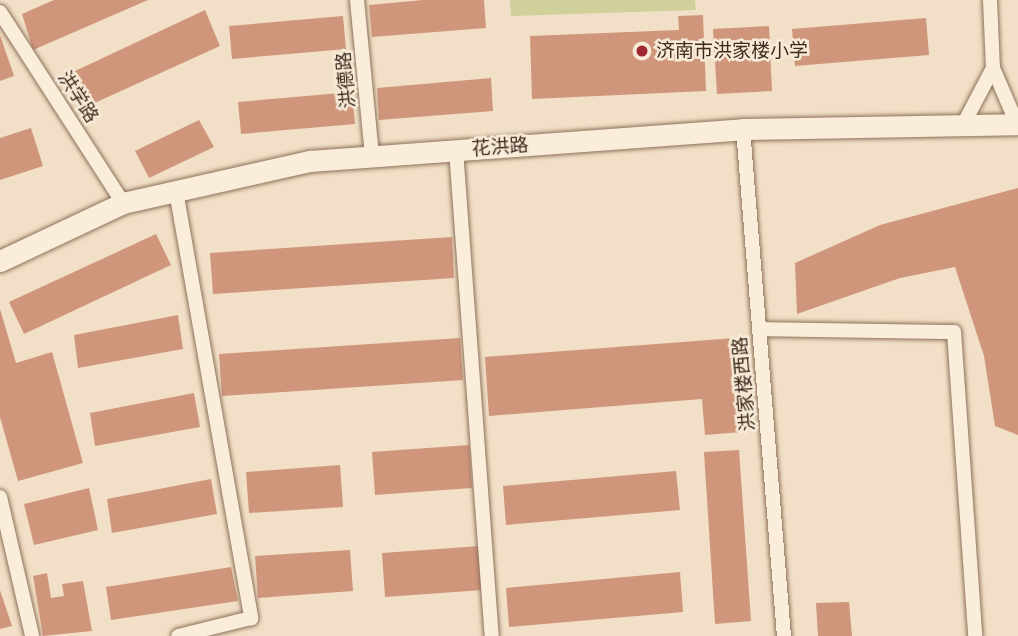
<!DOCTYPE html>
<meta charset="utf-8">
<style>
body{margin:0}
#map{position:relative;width:1018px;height:636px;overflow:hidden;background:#f1e0c7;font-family:"Source Serif 4","Noto Sans SC",serif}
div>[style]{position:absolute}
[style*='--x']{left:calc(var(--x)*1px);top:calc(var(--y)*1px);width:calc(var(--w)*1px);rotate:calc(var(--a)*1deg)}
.green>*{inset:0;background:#cfd09a}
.building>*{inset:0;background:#d0967b}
.roads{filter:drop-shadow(0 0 2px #8e715b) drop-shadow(0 0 2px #8e715b)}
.street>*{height:14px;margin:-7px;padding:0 7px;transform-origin:7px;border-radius:7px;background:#faeedb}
.secondary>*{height:21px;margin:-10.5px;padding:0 10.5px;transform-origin:10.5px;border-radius:10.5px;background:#faeedb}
.dots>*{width:19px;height:19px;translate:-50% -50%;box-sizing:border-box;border:4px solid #f7ebd7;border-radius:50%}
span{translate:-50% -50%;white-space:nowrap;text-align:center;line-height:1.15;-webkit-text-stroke:5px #f7ebd7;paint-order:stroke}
.poi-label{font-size:19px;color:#3d2b1f}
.left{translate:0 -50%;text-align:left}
.street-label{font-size:19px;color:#3d2b1f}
</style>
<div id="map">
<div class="green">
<div style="clip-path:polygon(510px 0,695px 0,696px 10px,511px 16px)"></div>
</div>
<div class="building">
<div style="clip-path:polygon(54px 0,148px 0,33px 50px,22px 14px)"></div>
<div style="clip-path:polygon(423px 0,484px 0,486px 28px,372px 37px,369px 5px)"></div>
<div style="clip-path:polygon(205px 10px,220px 46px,88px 106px,73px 72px)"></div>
<div style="clip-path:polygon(703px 15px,706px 91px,532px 99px,530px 36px,679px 30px,678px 16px)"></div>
<div style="clip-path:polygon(343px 16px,346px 49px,232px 59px,229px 26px)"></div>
<div style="clip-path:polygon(926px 18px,929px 55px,795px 66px,792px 29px)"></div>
<div style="clip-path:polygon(769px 26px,772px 91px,717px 94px,713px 29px)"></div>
<div style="clip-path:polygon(0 35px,14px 76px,0 81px)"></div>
<div style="clip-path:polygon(491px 78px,493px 111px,379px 120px,377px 88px)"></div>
<div style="clip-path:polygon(352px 92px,355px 124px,241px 134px,238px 102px)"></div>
<div style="clip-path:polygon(199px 120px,214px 147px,149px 178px,135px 151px)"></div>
<div style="clip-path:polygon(31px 128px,43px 166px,0 180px,0 138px)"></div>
<div style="clip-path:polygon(1018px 188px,1018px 435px,995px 426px,984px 356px,955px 267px,900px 278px,797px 314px,795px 263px,880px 225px)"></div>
<div style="clip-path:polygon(156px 234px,171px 265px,24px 334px,9px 302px)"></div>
<div style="clip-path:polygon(452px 237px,454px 278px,213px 294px,210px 253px)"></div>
<div style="clip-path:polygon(0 309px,16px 363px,52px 352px,83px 463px,18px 481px,0 417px)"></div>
<div style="clip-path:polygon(178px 315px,183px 349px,78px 368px,74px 335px)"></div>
<div style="clip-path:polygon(460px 338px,463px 380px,222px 396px,219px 354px)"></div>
<div style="clip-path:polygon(735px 338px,742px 432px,705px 435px,702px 399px,489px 416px,485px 357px)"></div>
<div style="clip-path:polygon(194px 393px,200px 427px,95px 446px,90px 413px)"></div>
<div style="clip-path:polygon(469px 445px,472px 488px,375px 495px,372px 452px)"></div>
<div style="clip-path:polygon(739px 450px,751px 621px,715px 624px,704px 452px)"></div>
<div style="clip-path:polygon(340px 465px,343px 507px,249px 513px,246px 472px)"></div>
<div style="clip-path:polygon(676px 471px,680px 510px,506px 525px,503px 486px)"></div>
<div style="clip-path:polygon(211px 479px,217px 514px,112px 533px,107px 499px)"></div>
<div style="clip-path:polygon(89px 488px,98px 530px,34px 545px,24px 504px)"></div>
<div style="clip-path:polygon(480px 546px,483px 590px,385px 597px,382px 553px)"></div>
<div style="clip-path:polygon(350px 550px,353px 591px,258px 598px,255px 556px)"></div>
<div style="clip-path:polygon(231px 567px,238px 601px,111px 620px,106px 587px)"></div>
<div style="clip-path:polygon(680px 572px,683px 612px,509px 627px,506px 588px)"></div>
<div style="clip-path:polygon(47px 573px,51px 598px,64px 596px,62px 584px,83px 581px,92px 631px,43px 636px,33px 576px)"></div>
<div style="clip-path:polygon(0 590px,12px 626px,0 629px)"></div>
<div style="clip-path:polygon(849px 602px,852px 636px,818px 636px,816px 603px)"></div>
</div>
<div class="roads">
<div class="street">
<div style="--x:357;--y:0;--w:157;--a:84.5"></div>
<div style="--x:990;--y:0;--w:68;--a:87.5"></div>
<div style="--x:993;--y:68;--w:61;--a:66.8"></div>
<div style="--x:0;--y:12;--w:227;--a:57.2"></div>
<div style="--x:963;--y:125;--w:64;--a:-62.2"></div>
<div style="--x:743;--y:129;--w:509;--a:85.38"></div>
<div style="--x:456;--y:150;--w:487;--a:85.8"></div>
<div style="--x:176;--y:191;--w:434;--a:80"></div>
<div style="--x:251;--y:618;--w:75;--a:166.1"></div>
<div style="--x:759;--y:329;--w:195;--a:0.9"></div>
<div style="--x:954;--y:332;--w:305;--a:86"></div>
<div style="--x:0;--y:497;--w:143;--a:77"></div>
</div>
<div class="secondary">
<div style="--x:0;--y:261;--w:136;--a:-25.2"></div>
<div style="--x:123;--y:203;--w:192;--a:-12.7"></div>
<div style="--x:310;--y:161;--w:434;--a:-4.2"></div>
<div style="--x:743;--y:129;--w:275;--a:-1"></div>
</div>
</div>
<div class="dots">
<div style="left:642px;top:51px;background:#a02835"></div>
</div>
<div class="poi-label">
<span class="left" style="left:656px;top:51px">济南市洪家楼小学</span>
</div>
<div class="street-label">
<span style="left:346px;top:80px;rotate:-95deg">洪德路</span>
<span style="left:78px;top:97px;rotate:57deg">洪学路</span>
<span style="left:500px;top:147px;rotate:-4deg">花洪路</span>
<span style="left:744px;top:384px;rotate:-95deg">洪家楼西路</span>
</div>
</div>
